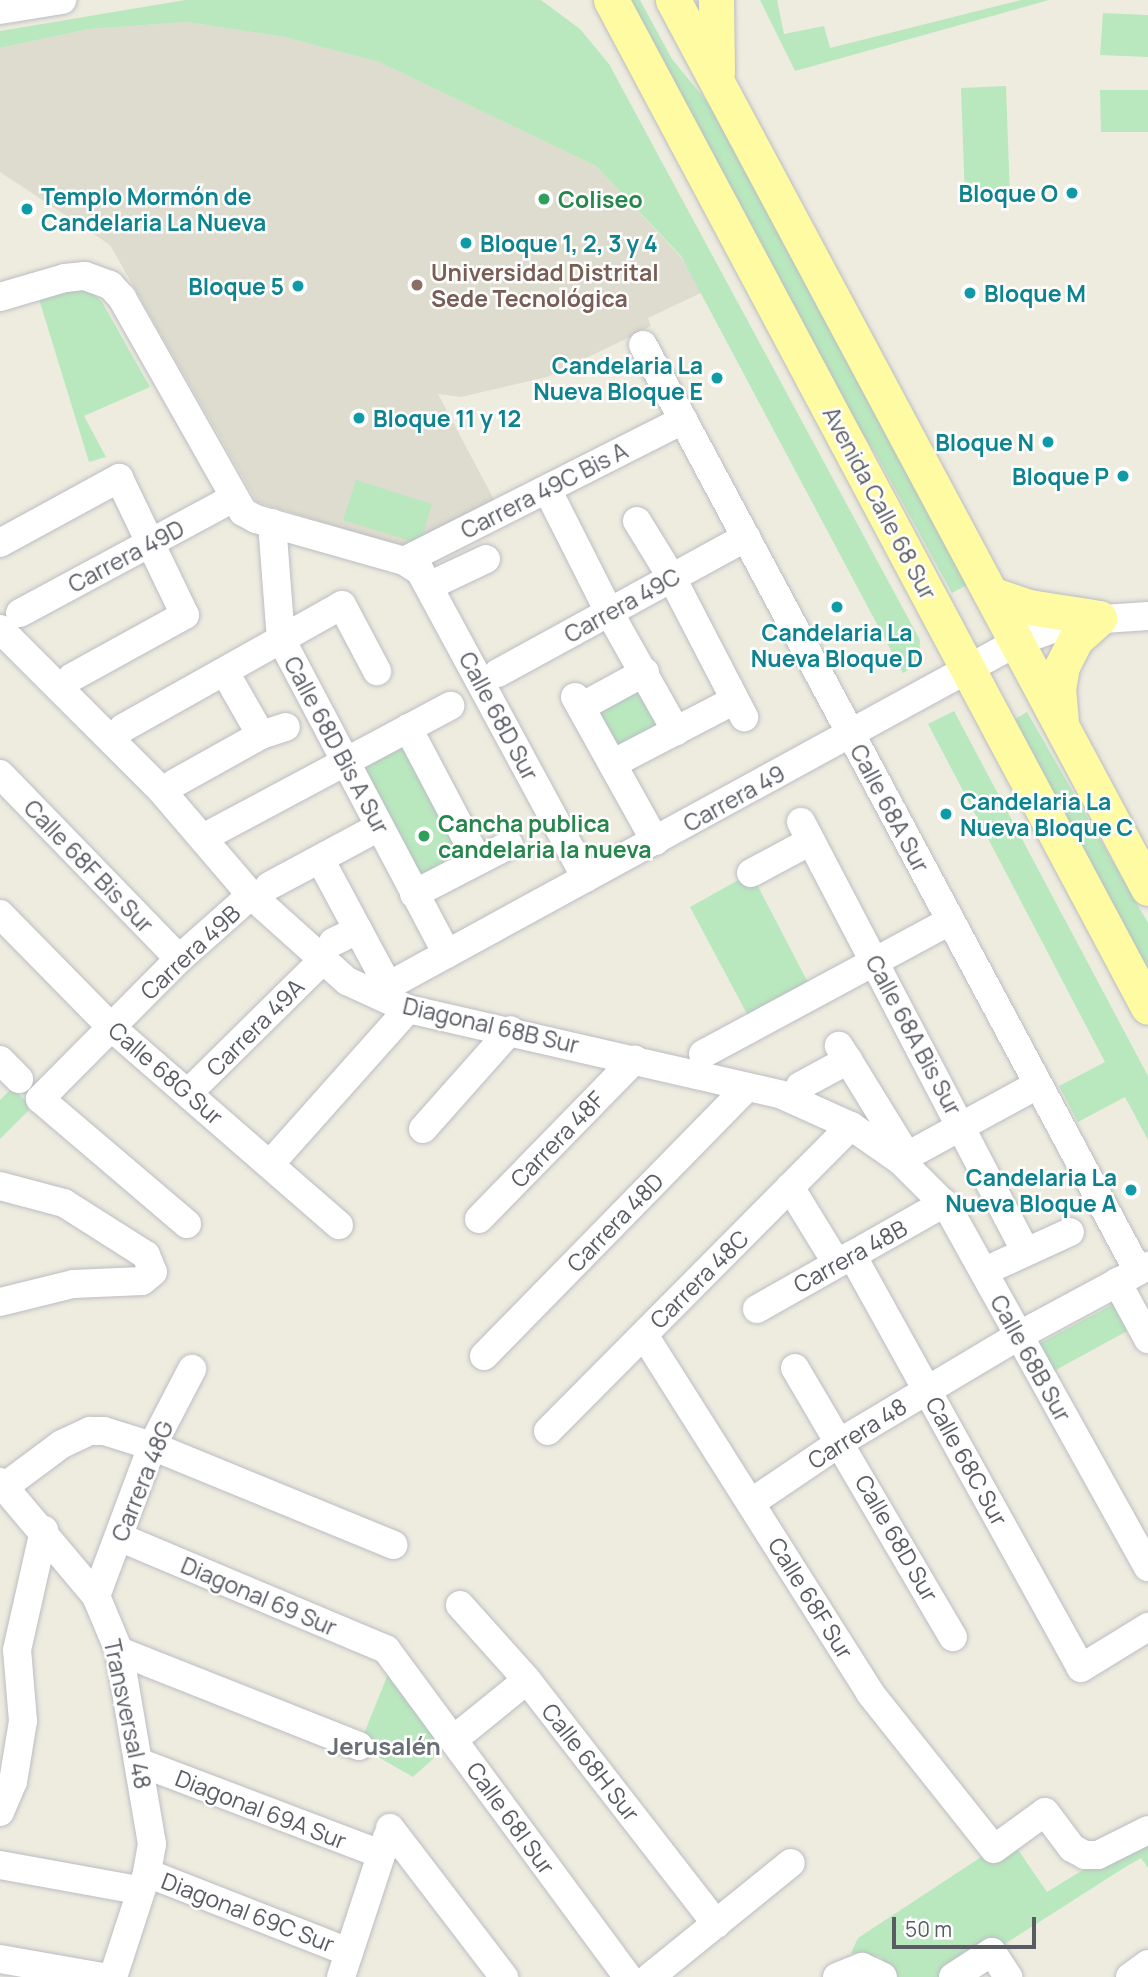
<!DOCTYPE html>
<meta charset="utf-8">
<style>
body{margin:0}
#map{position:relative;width:1148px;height:1977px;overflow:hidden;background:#eeecdf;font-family:Manrope,sans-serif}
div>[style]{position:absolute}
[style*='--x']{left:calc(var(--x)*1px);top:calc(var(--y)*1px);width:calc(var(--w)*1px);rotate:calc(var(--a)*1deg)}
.education>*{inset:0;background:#dddcce}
.green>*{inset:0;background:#b9e8be}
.roads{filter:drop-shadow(0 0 2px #bbbdc3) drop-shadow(0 0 2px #bbbdc3)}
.minor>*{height:28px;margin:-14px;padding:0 14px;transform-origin:14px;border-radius:14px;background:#fff}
.major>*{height:35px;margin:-17.5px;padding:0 17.5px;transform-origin:17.5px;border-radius:17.5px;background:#fffba3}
.dots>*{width:19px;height:19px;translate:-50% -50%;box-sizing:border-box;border:4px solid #fff;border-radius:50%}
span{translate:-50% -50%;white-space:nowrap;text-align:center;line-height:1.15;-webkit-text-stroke:5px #fff;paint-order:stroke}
.culture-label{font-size:23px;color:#0d838f;font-weight:700}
.right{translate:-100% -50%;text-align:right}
.left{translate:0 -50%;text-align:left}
.leisure-label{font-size:23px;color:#27864d;font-weight:700}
.education-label{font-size:23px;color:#785e54;font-weight:700}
.street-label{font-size:23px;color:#595c63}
.neighbourhood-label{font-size:24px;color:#696e75;font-weight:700}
.scale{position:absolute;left:892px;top:1917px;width:144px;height:32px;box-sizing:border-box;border:4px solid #595c63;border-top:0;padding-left:9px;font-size:21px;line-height:24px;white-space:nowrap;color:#595c63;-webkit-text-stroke:5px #fff;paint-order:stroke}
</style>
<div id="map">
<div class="education">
<div style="clip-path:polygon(187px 22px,284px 37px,379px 62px,596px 166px,680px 256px,703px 292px,648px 318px,651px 326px,638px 333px,547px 377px,461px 397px,438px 394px,498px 507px,414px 550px,257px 502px,110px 245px,0 172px,0 48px,89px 29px)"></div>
</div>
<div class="green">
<div style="clip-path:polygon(185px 0,541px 0,580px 29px,609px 64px,920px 640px,919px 664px,903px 673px,681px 256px,596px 166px,379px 62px,284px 37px,187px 22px,89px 29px,0 48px,0 31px)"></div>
<div style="clip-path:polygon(626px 0,640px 0,672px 59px,717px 114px,969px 584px,952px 593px,876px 454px,828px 381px)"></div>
<div style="clip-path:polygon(760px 0,777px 0,784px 34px,824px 26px,830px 48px,1021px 0,1049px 0,795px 71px)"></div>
<div style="clip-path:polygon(1103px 13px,1148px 15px,1148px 57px,1100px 55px)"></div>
<div style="clip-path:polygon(1006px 86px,1010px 198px,965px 199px,961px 88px)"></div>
<div style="clip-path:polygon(1100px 90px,1148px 90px,1148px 132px,1101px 132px)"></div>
<div style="clip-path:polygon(80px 289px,93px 293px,102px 302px,150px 387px,84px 416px,106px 457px,89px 462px,39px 299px)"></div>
<div style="clip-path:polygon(356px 480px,432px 504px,420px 544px,343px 520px)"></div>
<div style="clip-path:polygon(645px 672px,676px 731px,614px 763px,581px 707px)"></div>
<div style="clip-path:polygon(954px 711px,1148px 1076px,1148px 1140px,1125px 1097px,1078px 1122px,1059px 1086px,1105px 1062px,928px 724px)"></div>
<div style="clip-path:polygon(1027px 712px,1148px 923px,1148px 979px,1012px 721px)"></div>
<div style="clip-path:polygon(406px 734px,472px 859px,416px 888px,350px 763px)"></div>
<div style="clip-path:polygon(751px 873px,814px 994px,754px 1027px,690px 907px)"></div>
<div style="clip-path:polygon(12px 1088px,32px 1107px,0 1139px,0 1100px)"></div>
<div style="clip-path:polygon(1115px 1303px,1129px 1330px,1054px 1371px,1039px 1344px)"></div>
<div style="clip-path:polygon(388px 1674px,445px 1748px,413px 1777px,359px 1746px)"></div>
<div style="clip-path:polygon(1010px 1838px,1047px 1892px,1122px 1846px,1148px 1839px,1148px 1868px,1141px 1858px,1127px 1866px,953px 1977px,898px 1977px,880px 1957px,851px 1953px,858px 1938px)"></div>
</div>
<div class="roads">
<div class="minor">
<div style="--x:0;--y:10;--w:63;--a:-9.2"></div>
<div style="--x:0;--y:297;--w:68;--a:-16.3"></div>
<div style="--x:65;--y:278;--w:20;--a:-6"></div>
<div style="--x:85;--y:276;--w:27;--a:20"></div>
<div style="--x:110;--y:285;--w:18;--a:47"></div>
<div style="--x:122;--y:298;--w:246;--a:60.5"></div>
<div style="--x:243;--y:512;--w:15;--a:28"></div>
<div style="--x:256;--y:519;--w:154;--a:15.8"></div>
<div style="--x:404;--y:561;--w:19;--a:32"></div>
<div style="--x:420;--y:571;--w:349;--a:61.6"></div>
<div style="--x:643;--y:345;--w:1050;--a:61.87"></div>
<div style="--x:547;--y:489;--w:138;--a:63.2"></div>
<div style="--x:609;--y:612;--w:137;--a:60.6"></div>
<div style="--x:637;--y:521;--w:67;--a:58.4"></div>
<div style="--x:672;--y:578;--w:157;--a:62.6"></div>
<div style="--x:272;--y:523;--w:116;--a:85.6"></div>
<div style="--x:281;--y:639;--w:356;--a:62.2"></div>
<div style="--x:0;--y:543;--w:136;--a:-28.6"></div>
<div style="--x:119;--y:478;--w:152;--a:64.3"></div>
<div style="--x:185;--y:615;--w:129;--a:151.2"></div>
<div style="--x:404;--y:561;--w:313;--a:-26.8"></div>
<div style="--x:429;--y:586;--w:63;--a:-25.3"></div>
<div style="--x:20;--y:613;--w:241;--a:-28.3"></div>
<div style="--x:0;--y:629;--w:228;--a:45"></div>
<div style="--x:161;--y:790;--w:138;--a:49.4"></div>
<div style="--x:251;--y:895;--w:129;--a:41.9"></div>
<div style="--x:347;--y:981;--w:67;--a:24.7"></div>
<div style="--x:408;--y:1009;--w:384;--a:12.9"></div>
<div style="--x:782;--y:1095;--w:76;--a:24.2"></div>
<div style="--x:851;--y:1126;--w:61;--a:35"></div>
<div style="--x:901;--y:1161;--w:66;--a:45"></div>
<div style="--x:948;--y:1208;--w:411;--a:60.9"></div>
<div style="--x:498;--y:673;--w:283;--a:-28.7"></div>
<div style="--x:226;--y:674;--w:70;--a:60.2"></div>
<div style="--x:575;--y:697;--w:165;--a:60.9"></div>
<div style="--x:581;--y:707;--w:73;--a:-28.7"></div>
<div style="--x:123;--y:728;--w:251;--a:-29.3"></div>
<div style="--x:342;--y:605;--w:75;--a:62.1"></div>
<div style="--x:408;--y:728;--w:150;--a:62.2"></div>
<div style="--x:614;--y:763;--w:136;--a:-27.5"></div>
<div style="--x:0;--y:774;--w:257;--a:45.9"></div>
<div style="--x:175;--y:783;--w:98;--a:-29.2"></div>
<div style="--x:261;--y:735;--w:26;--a:-18"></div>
<div style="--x:801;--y:822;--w:484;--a:62.4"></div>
<div style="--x:214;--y:832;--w:268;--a:-28.1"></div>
<div style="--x:320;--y:859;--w:144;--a:61.8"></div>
<div style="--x:388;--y:986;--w:717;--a:-28.67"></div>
<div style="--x:1017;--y:642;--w:61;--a:-20.2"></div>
<div style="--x:1074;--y:621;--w:74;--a:-3.9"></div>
<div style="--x:751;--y:873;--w:68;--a:-28.1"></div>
<div style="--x:269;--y:886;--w:125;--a:-28.2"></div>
<div style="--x:414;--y:894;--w:107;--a:-27.3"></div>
<div style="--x:0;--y:914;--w:158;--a:45.5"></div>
<div style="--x:111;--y:1027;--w:302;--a:41"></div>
<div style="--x:333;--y:942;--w:28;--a:-26"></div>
<div style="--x:703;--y:1054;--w:281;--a:-28.3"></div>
<div style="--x:0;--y:1060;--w:27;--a:45"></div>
<div style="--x:848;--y:1060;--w:113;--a:58.4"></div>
<div style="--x:907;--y:1156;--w:148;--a:-28.6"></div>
<div style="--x:800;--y:1086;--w:55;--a:-28.4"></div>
<div style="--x:848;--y:1060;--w:17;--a:-123"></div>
<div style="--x:188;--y:1093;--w:188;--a:-44.6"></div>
<div style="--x:423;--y:1129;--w:132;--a:-48.4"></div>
<div style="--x:271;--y:1163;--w:206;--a:-48.3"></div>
<div style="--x:0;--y:1186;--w:66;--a:14.9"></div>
<div style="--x:64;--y:1203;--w:97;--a:32.4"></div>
<div style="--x:146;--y:1255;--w:18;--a:68"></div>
<div style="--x:153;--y:1272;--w:14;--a:141"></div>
<div style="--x:142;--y:1281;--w:69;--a:177.5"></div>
<div style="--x:73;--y:1284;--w:75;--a:166.1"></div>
<div style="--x:790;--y:1187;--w:88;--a:58.5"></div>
<div style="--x:479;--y:1219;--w:223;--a:-45.7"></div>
<div style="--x:187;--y:1224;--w:193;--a:-139.6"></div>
<div style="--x:40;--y:1099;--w:197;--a:-45.2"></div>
<div style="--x:179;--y:959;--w:96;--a:-41.6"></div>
<div style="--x:852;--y:1255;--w:472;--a:61"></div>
<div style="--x:1081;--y:1668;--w:79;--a:-31.5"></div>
<div style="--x:998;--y:1265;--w:79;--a:-24.6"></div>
<div style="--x:1117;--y:1282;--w:65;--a:61.5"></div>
<div style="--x:757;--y:1309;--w:215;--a:-29.5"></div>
<div style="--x:644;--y:1335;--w:423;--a:57.7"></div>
<div style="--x:870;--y:1693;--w:199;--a:51.5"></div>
<div style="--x:994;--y:1849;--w:63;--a:-36"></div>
<div style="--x:1045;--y:1812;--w:45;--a:53.1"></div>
<div style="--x:1072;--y:1848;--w:15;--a:28"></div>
<div style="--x:1085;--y:1855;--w:13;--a:0"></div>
<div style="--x:1098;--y:1855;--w:56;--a:-26.6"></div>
<div style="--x:484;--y:1356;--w:375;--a:-45.6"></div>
<div style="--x:795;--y:1368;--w:312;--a:59.6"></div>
<div style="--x:548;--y:1431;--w:430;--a:-45.2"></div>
<div style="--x:0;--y:1482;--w:149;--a:49.9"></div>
<div style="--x:96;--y:1596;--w:60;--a:67.3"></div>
<div style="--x:119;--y:1651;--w:196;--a:80.3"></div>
<div style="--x:152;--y:1844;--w:29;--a:100"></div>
<div style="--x:147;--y:1873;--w:109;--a:108.1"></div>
<div style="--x:4;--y:1487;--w:72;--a:-36.6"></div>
<div style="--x:62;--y:1444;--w:31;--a:-25"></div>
<div style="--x:90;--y:1431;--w:14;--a:0"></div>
<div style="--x:104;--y:1431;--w:50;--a:17.4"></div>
<div style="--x:152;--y:1446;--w:261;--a:22.3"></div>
<div style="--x:752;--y:1502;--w:109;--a:-34.1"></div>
<div style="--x:842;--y:1441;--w:205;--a:-30.8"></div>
<div style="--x:1018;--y:1336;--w:148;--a:-28.3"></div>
<div style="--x:119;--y:1537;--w:290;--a:22.8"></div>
<div style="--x:386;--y:1649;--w:408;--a:53.6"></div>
<div style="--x:96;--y:1596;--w:160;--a:-69.5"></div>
<div style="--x:152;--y:1446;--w:87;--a:-62.5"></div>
<div style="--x:460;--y:1605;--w:101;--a:48.2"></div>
<div style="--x:527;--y:1680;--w:309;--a:52.2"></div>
<div style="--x:119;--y:1651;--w:258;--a:21.6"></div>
<div style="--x:453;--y:1740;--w:95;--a:-39"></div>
<div style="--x:141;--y:1763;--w:257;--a:20.8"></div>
<div style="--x:0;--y:1812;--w:33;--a:-67"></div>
<div style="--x:13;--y:1782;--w:62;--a:-80.7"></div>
<div style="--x:23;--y:1721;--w:71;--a:-94.8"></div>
<div style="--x:17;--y:1650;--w:123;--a:-77.3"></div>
<div style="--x:390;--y:1828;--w:188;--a:52.6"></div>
<div style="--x:0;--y:1865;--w:140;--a:10.3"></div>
<div style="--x:147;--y:1873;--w:217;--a:21.4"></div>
<div style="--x:0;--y:1959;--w:104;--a:10"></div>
<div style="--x:341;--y:1977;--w:147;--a:-71.8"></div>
<div style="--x:650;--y:1977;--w:181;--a:-39"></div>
<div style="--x:837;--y:1977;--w:27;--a:-22"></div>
<div style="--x:862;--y:1967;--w:23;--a:25"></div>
<div style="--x:953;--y:1977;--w:46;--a:-32.7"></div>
<div style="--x:992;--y:1952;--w:30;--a:57"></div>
<div style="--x:1130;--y:1977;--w:22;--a:-36"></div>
</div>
<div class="major">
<div style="--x:611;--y:0;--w:1141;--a:61.93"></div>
<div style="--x:673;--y:0;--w:1007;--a:61.86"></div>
<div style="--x:716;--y:0;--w:72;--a:89.2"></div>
<div style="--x:991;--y:594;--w:40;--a:18.9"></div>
<div style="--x:1029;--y:607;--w:71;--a:8.9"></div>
<div style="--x:1061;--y:722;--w:33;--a:-95"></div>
<div style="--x:1058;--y:689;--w:23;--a:-80"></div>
<div style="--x:1062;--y:666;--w:30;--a:-63"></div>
<div style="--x:1076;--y:639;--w:31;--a:-42"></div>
</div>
</div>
<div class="dots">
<div style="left:1072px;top:193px;background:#0f9aa8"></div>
<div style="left:544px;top:199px;background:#2e9e5b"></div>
<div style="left:27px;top:209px;background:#0f9aa8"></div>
<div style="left:466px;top:243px;background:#0f9aa8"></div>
<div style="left:417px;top:285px;background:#8d6e63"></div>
<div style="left:298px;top:286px;background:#0f9aa8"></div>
<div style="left:970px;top:293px;background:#0f9aa8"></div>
<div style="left:717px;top:378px;background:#0f9aa8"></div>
<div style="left:359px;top:418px;background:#0f9aa8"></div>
<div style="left:1048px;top:442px;background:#0f9aa8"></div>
<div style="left:1123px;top:476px;background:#0f9aa8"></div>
<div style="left:837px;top:607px;background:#0f9aa8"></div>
<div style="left:946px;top:814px;background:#0f9aa8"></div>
<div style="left:424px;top:836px;background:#2e9e5b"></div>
<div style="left:1131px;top:1190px;background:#0f9aa8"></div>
</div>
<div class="culture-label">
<span class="right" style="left:1058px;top:193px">Bloque O</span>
<span class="left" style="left:41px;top:209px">Templo Mormón de<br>Candelaria La Nueva</span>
<span class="left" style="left:480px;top:243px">Bloque 1, 2, 3 y 4</span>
<span class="right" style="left:284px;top:286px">Bloque 5</span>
<span class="left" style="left:984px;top:293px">Bloque M</span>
<span class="right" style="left:703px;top:378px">Candelaria La<br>Nueva Bloque E</span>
<span class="left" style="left:373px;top:418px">Bloque 11 y 12</span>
<span class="right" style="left:1034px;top:442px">Bloque N</span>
<span class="right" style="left:1109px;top:476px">Bloque P</span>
<span style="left:837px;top:645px">Candelaria La<br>Nueva Bloque D</span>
<span class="left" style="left:960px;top:814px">Candelaria La<br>Nueva Bloque C</span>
<span class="right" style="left:1117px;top:1190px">Candelaria La<br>Nueva Bloque A</span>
</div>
<div class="leisure-label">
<span class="left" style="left:558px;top:199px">Coliseo</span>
<span class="left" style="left:438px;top:836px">Cancha publica<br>candelaria la nueva</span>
</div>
<div class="education-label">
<span class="left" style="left:431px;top:285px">Universidad Distrital<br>Sede Tecnológica</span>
</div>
<div class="street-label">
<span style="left:544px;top:490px;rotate:-27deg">Carrera 49C Bis A</span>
<span style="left:880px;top:503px;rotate:62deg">Avenida Calle 68 Sur</span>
<span style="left:126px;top:556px;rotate:-28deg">Carrera 49D</span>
<span style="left:622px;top:605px;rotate:-29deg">Carrera 49C</span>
<span style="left:499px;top:716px;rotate:62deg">Calle 68D Sur</span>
<span style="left:337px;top:745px;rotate:62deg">Calle 68D Bis A Sur</span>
<span style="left:734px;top:798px;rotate:-29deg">Carrera 49</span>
<span style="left:890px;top:808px;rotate:62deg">Calle 68A Sur</span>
<span style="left:89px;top:866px;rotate:46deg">Calle 68F Bis Sur</span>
<span style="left:190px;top:952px;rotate:-43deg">Carrera 49B</span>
<span style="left:491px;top:1025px;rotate:13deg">Diagonal 68B Sur</span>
<span style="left:255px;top:1027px;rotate:-45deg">Carrera 49A</span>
<span style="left:914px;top:1035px;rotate:62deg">Calle 68A Bis Sur</span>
<span style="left:166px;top:1073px;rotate:41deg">Calle 68G Sur</span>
<span style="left:557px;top:1139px;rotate:-46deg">Carrera 48F</span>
<span style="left:615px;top:1222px;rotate:-46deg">Carrera 48D</span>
<span style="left:850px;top:1256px;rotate:-29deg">Carrera 48B</span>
<span style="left:699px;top:1279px;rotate:-45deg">Carrera 48C</span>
<span style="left:1031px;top:1358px;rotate:61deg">Calle 68B Sur</span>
<span style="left:857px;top:1433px;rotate:-32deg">Carrera 48</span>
<span style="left:967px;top:1461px;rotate:61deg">Calle 68C Sur</span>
<span style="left:142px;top:1481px;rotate:-68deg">Carrera 48G</span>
<span style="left:897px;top:1538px;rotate:60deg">Calle 68D Sur</span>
<span style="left:259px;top:1596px;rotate:23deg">Diagonal 69 Sur</span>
<span style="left:811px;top:1598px;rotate:58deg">Calle 68F Sur</span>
<span style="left:128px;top:1714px;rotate:78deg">Transversal 48</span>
<span style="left:591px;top:1762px;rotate:52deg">Calle 68H Sur</span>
<span style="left:261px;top:1809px;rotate:21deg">Diagonal 69A Sur</span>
<span style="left:511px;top:1818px;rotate:54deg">Calle 68I Sur</span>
<span style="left:248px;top:1912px;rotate:21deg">Diagonal 69C Sur</span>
</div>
<div class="neighbourhood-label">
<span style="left:384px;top:1746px">Jerusalén</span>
</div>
<div class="scale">50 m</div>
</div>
